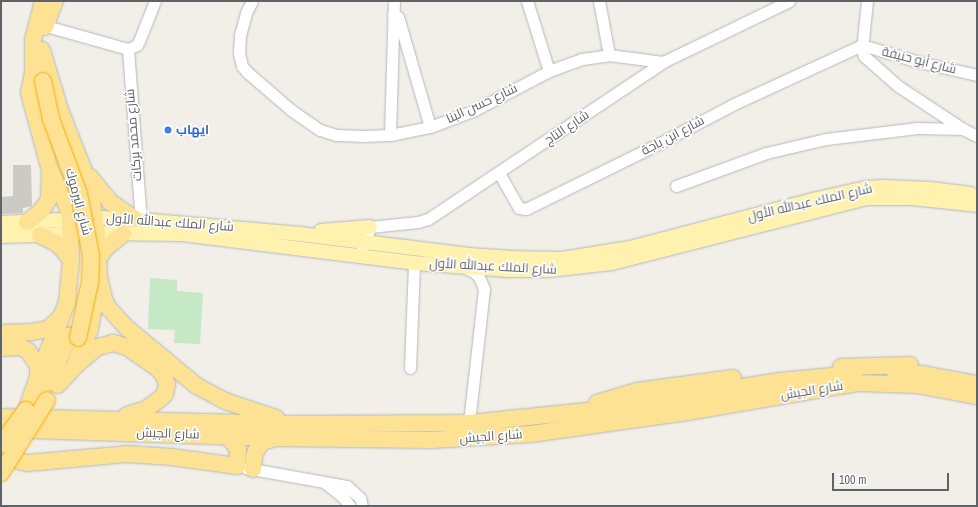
<!DOCTYPE html>
<meta charset="utf-8">
<style>
body{margin:0}
#map{position:relative;width:978px;height:507px;overflow:hidden;background:#f1efe8;font-family:"Archivo Narrow",Cairo,sans-serif}
div>[style]{position:absolute}
[style*='--x']{left:calc(var(--x)*1px);top:calc(var(--y)*1px);width:calc(var(--w)*1px);rotate:calc(var(--a)*1deg)}
.green>*{inset:0;background:#c5e8c5}
.building>*{inset:0;background:#cccac5}
.roads{filter:drop-shadow(0 0 1px #b5b8bc) drop-shadow(0 0 1px #b5b8bc)}
.minor>*{height:11px;margin:-5.5px;padding:0 5.5px;transform-origin:5.5px;border-radius:5.5px;background:#fff}
.major>*{height:14px;margin:-7px;padding:0 7px;transform-origin:7px;border-radius:7px;background:#fff2af}
.highway>*{height:16px;margin:-8px;padding:0 8px;transform-origin:8px;border-radius:8px;background:#fde293}
.bridges{filter:drop-shadow(0 0 1px #f9ab00) drop-shadow(0 0 1px #f9ab00)}
.highway-bridge>*{height:16px;margin:-8px;padding:0 8px;transform-origin:8px;border-radius:8px;background:#fde293}
.dots>*{width:11px;height:11px;translate:-50% -50%;box-sizing:border-box;border:2px solid #fff;border-radius:50%}
span{translate:-50% -50%;white-space:nowrap;text-align:center;line-height:1.15;-webkit-text-stroke:3px #fff;paint-order:stroke}
.street-label{font-size:13px;color:#5f6368}
.shop-label{font-size:13px;color:#366cbe;font-weight:700}
.left{translate:0 -50%;text-align:left}
.frame{position:absolute;inset:0;border:2px solid #5f6368;pointer-events:none}
.scale{position:absolute;left:832px;top:473px;width:117px;height:18px;box-sizing:border-box;border:2px solid #5f6368;border-top:0;padding-left:5px;font-size:12px;line-height:14px;white-space:nowrap;color:#5f6368;-webkit-text-stroke:3px #fff;paint-order:stroke}
</style>
<div id="map">
<div class="green">
<div style="clip-path:polygon(150px 278px,177px 280px,177px 291px,203px 293px,200px 344px,174px 343px,175px 330px,148px 329px)"></div>
</div>
<div class="building">
<div style="clip-path:polygon(13px 165px,31px 165px,32px 206px,23px 208px,23px 213px,1px 214px,1px 197px,13px 196px)"></div>
</div>
<div class="roads">
<div class="minor">
<div style="--x:252;--y:1;--w:13;--a:117"></div>
<div style="--x:246;--y:13;--w:23;--a:105"></div>
<div style="--x:240;--y:35;--w:18;--a:93"></div>
<div style="--x:239;--y:53;--w:13;--a:77"></div>
<div style="--x:242;--y:66;--w:8;--a:50"></div>
<div style="--x:247;--y:72;--w:58;--a:40.8"></div>
<div style="--x:291;--y:110;--w:35;--a:35"></div>
<div style="--x:320;--y:130;--w:17;--a:17"></div>
<div style="--x:336;--y:135;--w:25;--a:2"></div>
<div style="--x:361;--y:136;--w:29;--a:-2"></div>
<div style="--x:390;--y:135;--w:41;--a:-11.3"></div>
<div style="--x:430;--y:127;--w:48;--a:-20.7"></div>
<div style="--x:475;--y:110;--w:84;--a:-27.8"></div>
<div style="--x:549;--y:71;--w:35;--a:-20"></div>
<div style="--x:582;--y:59;--w:27;--a:-8"></div>
<div style="--x:609;--y:55;--w:54;--a:7.4"></div>
<div style="--x:527;--y:1;--w:73;--a:72.6"></div>
<div style="--x:599;--y:1;--w:55;--a:79.5"></div>
<div style="--x:867;--y:1;--w:49;--a:95.8"></div>
<div style="--x:862;--y:50;--w:6;--a:72"></div>
<div style="--x:864;--y:56;--w:45;--a:41.4"></div>
<div style="--x:898;--y:86;--w:78;--a:33.5"></div>
<div style="--x:963;--y:129;--w:16;--a:27"></div>
<div style="--x:393;--y:15;--w:5;--a:22"></div>
<div style="--x:398;--y:17;--w:3;--a:72"></div>
<div style="--x:399;--y:20;--w:111;--a:73.8"></div>
<div style="--x:46;--y:26;--w:85;--a:15.7"></div>
<div style="--x:128;--y:49;--w:10;--a:-24"></div>
<div style="--x:137;--y:45;--w:4;--a:-63"></div>
<div style="--x:139;--y:41;--w:43;--a:-68.2"></div>
<div style="--x:862;--y:45;--w:59;--a:16.6"></div>
<div style="--x:919;--y:62;--w:59;--a:12.6"></div>
<div style="--x:128;--y:49;--w:171;--a:85.7"></div>
<div style="--x:390;--y:135;--w:134;--a:-88.3"></div>
<div style="--x:499;--y:173;--w:40;--a:60.3"></div>
<div style="--x:519;--y:208;--w:7;--a:8"></div>
<div style="--x:526;--y:209;--w:145;--a:-26.2"></div>
<div style="--x:656;--y:145;--w:88;--a:-27.7"></div>
<div style="--x:734;--y:104;--w:141;--a:-24.7"></div>
<div style="--x:676;--y:186;--w:96;--a:-20.1"></div>
<div style="--x:766;--y:153;--w:62;--a:-13.1"></div>
<div style="--x:826;--y:139;--w:92;--a:-6.9"></div>
<div style="--x:917;--y:128;--w:46;--a:1.2"></div>
<div style="--x:362;--y:249;--w:23;--a:-70"></div>
<div style="--x:370;--y:227;--w:48;--a:-5.9"></div>
<div style="--x:418;--y:222;--w:10;--a:-17"></div>
<div style="--x:428;--y:219;--w:283;--a:-33.7"></div>
<div style="--x:663;--y:62;--w:140;--a:-25.8"></div>
<div style="--x:465;--y:268;--w:10;--a:24"></div>
<div style="--x:474;--y:272;--w:7;--a:45"></div>
<div style="--x:479;--y:277;--w:13;--a:67"></div>
<div style="--x:484;--y:289;--w:135;--a:96.4"></div>
<div style="--x:410;--y:368;--w:105;--a:-87.8"></div>
<div style="--x:246;--y:468;--w:103;--a:10.1"></div>
<div style="--x:347;--y:486;--w:18;--a:43"></div>
<div style="--x:360;--y:498;--w:8;--a:76"></div>
<div style="--x:325;--y:483;--w:23;--a:38"></div>
<div style="--x:343;--y:497;--w:11;--a:52"></div>
</div>
<div class="major">
<div style="--x:1;--y:223;--w:99;--a:-2.9"></div>
<div style="--x:100;--y:218;--w:41;--a:2.8"></div>
<div style="--x:141;--y:220;--w:160;--a:5"></div>
<div style="--x:300;--y:234;--w:170;--a:7.1"></div>
<div style="--x:469;--y:255;--w:39;--a:4"></div>
<div style="--x:508;--y:258;--w:54;--a:1.1"></div>
<div style="--x:562;--y:259;--w:69;--a:-9.2"></div>
<div style="--x:630;--y:248;--w:193;--a:-14.7"></div>
<div style="--x:817;--y:199;--w:50;--a:-12.7"></div>
<div style="--x:866;--y:188;--w:18;--a:-3"></div>
<div style="--x:884;--y:187;--w:46;--a:2.5"></div>
<div style="--x:930;--y:189;--w:41;--a:7"></div>
<div style="--x:321;--y:231;--w:49;--a:-4.7"></div>
<div style="--x:1;--y:236;--w:96;--a:-1.8"></div>
<div style="--x:97;--y:233;--w:85;--a:0.7"></div>
<div style="--x:182;--y:234;--w:234;--a:7.1"></div>
<div style="--x:414;--y:263;--w:93;--a:4.3"></div>
<div style="--x:507;--y:270;--w:41;--a:0"></div>
<div style="--x:548;--y:270;--w:64;--a:-6.2"></div>
<div style="--x:612;--y:263;--w:263;--a:-14.3"></div>
<div style="--x:867;--y:198;--w:45;--a:0"></div>
<div style="--x:912;--y:198;--w:65;--a:6.1"></div>
</div>
<div class="highway">
<div style="--x:45;--y:27;--w:28;--a:-69"></div>
<div style="--x:42;--y:50;--w:63;--a:73.3"></div>
<div style="--x:60;--y:110;--w:62;--a:68.4"></div>
<div style="--x:83;--y:168;--w:29;--a:74"></div>
<div style="--x:91;--y:196;--w:37;--a:81"></div>
<div style="--x:97;--y:233;--w:44;--a:87.4"></div>
<div style="--x:99;--y:277;--w:18;--a:77"></div>
<div style="--x:103;--y:295;--w:12;--a:70"></div>
<div style="--x:107;--y:306;--w:31;--a:48"></div>
<div style="--x:128;--y:329;--w:89;--a:39.6"></div>
<div style="--x:197;--y:386;--w:32;--a:28"></div>
<div style="--x:225;--y:401;--w:54;--a:18.4"></div>
<div style="--x:36;--y:82;--w:9;--a:-108"></div>
<div style="--x:33;--y:73;--w:33;--a:-90"></div>
<div style="--x:33;--y:40;--w:40;--a:-75.6"></div>
<div style="--x:90;--y:177;--w:32;--a:51"></div>
<div style="--x:110;--y:202;--w:30;--a:34"></div>
<div style="--x:27;--y:222;--w:18;--a:-38"></div>
<div style="--x:41;--y:211;--w:14;--a:-56"></div>
<div style="--x:49;--y:199;--w:24;--a:-88"></div>
<div style="--x:40;--y:235;--w:20;--a:27"></div>
<div style="--x:58;--y:244;--w:21;--a:51"></div>
<div style="--x:98;--y:259;--w:15;--a:-53"></div>
<div style="--x:107;--y:247;--w:21;--a:-39"></div>
<div style="--x:1;--y:333;--w:30;--a:-2"></div>
<div style="--x:31;--y:332;--w:17;--a:-10"></div>
<div style="--x:48;--y:329;--w:18;--a:-43"></div>
<div style="--x:61;--y:317;--w:15;--a:-67"></div>
<div style="--x:67;--y:303;--w:43;--a:-84.7"></div>
<div style="--x:71;--y:260;--w:41;--a:-91.4"></div>
<div style="--x:70;--y:219;--w:13;--a:-103"></div>
<div style="--x:67;--y:206;--w:43;--a:-114.8"></div>
<div style="--x:49;--y:167;--w:77;--a:-105.1"></div>
<div style="--x:29;--y:93;--w:20;--a:-79"></div>
<div style="--x:1;--y:348;--w:20;--a:-3"></div>
<div style="--x:21;--y:347;--w:8;--a:30"></div>
<div style="--x:28;--y:351;--w:18;--a:56"></div>
<div style="--x:38;--y:366;--w:9;--a:90"></div>
<div style="--x:38;--y:375;--w:8;--a:104"></div>
<div style="--x:36;--y:383;--w:29;--a:110"></div>
<div style="--x:76;--y:362;--w:36;--a:-67"></div>
<div style="--x:90;--y:329;--w:47;--a:-80.1"></div>
<div style="--x:841;--y:367;--w:69;--a:-1.7"></div>
<div style="--x:895;--y:373;--w:28;--a:2"></div>
<div style="--x:923;--y:374;--w:55;--a:10.5"></div>
<div style="--x:38;--y:375;--w:61;--a:-67.7"></div>
<div style="--x:58;--y:385;--w:25;--a:-48"></div>
<div style="--x:75;--y:366;--w:30;--a:-40"></div>
<div style="--x:98;--y:347;--w:16;--a:-15"></div>
<div style="--x:113;--y:343;--w:15;--a:16"></div>
<div style="--x:127;--y:347;--w:37;--a:35"></div>
<div style="--x:157;--y:368;--w:8;--a:45"></div>
<div style="--x:163;--y:374;--w:11;--a:68"></div>
<div style="--x:167;--y:384;--w:10;--a:101"></div>
<div style="--x:165;--y:394;--w:7;--a:135"></div>
<div style="--x:160;--y:399;--w:17;--a:144"></div>
<div style="--x:146;--y:409;--w:20;--a:162"></div>
<div style="--x:39;--y:393;--w:29;--a:-56"></div>
<div style="--x:55;--y:369;--w:37;--a:-66"></div>
<div style="--x:597;--y:403;--w:42;--a:-16.7"></div>
<div style="--x:637;--y:391;--w:97;--a:-7.7"></div>
<div style="--x:1;--y:417;--w:293;--a:1.4"></div>
<div style="--x:294;--y:424;--w:175;--a:-0.3"></div>
<div style="--x:469;--y:423;--w:139;--a:-5.8"></div>
<div style="--x:607;--y:409;--w:175;--a:-9.2"></div>
<div style="--x:780;--y:381;--w:74;--a:-5.4"></div>
<div style="--x:1;--y:429;--w:274;--a:1.9"></div>
<div style="--x:275;--y:438;--w:157;--a:0.7"></div>
<div style="--x:432;--y:440;--w:99;--a:-3.5"></div>
<div style="--x:531;--y:434;--w:158;--a:-8"></div>
<div style="--x:687;--y:412;--w:174;--a:-9.6"></div>
<div style="--x:859;--y:383;--w:58;--a:2"></div>
<div style="--x:917;--y:385;--w:61;--a:10.4"></div>
<div style="--x:14;--y:454;--w:9;--a:54"></div>
<div style="--x:19;--y:461;--w:8;--a:14"></div>
<div style="--x:27;--y:463;--w:100;--a:-5.1"></div>
<div style="--x:127;--y:454;--w:45;--a:3.8"></div>
<div style="--x:172;--y:457;--w:66;--a:7.9"></div>
<div style="--x:237;--y:466;--w:17;--a:-87"></div>
<div style="--x:238;--y:449;--w:16;--a:-128"></div>
<div style="--x:253;--y:469;--w:13;--a:-86"></div>
<div style="--x:254;--y:456;--w:10;--a:-66"></div>
<div style="--x:258;--y:447;--w:7;--a:-45"></div>
<div style="--x:263;--y:442;--w:13;--a:-18"></div>
</div>
</div>
<div class="bridges">
<div class="highway-bridge">
<div style="--x:43;--y:81;--w:39;--a:78"></div>
<div style="--x:51;--y:119;--w:80;--a:69.5"></div>
<div style="--x:79;--y:194;--w:63;--a:79"></div>
<div style="--x:91;--y:256;--w:26;--a:92"></div>
<div style="--x:90;--y:282;--w:57;--a:102.1"></div>
<div style="--x:1;--y:445;--w:43;--a:-54.5"></div>
<div style="--x:1;--y:473;--w:86;--a:-57.8"></div>
</div>
</div>
<div class="dots">
<div style="left:168px;top:130px;background:#3f7fe0"></div>
</div>
<div class="street-label">
<span style="left:919px;top:61px;rotate:14deg">شارع أبو حنيفة</span>
<span style="left:482px;top:104px;rotate:-25deg">شارع حسن البنا</span>
<span style="left:567px;top:128px;rotate:-34deg">شارع التاج</span>
<span style="left:134px;top:135px;rotate:-95deg">شارع محمد بركات</span>
<span style="left:673px;top:136px;rotate:-28deg">شارع ابن باجة</span>
<span style="left:78px;top:202px;rotate:75deg">شارع اليرموك</span>
<span style="left:810px;top:203px;rotate:-13deg">شارع الملك عبدالله الأول</span>
<span style="left:170px;top:223px;rotate:4deg">شارع الملك عبدالله الأول</span>
<span style="left:493px;top:267px;rotate:3deg">شارع الملك عبدالله الأول</span>
<span style="left:812px;top:391px;rotate:-9deg">شارع الجيش</span>
<span style="left:168px;top:434px;rotate:2deg">شارع الجيش</span>
<span style="left:491px;top:437px;rotate:-4deg">شارع الجيش</span>
</div>
<div class="shop-label">
<span class="left" style="left:176px;top:130px">ايهاب</span>
</div>
<div class="frame"></div>
<div class="scale">100 m</div>
</div>
